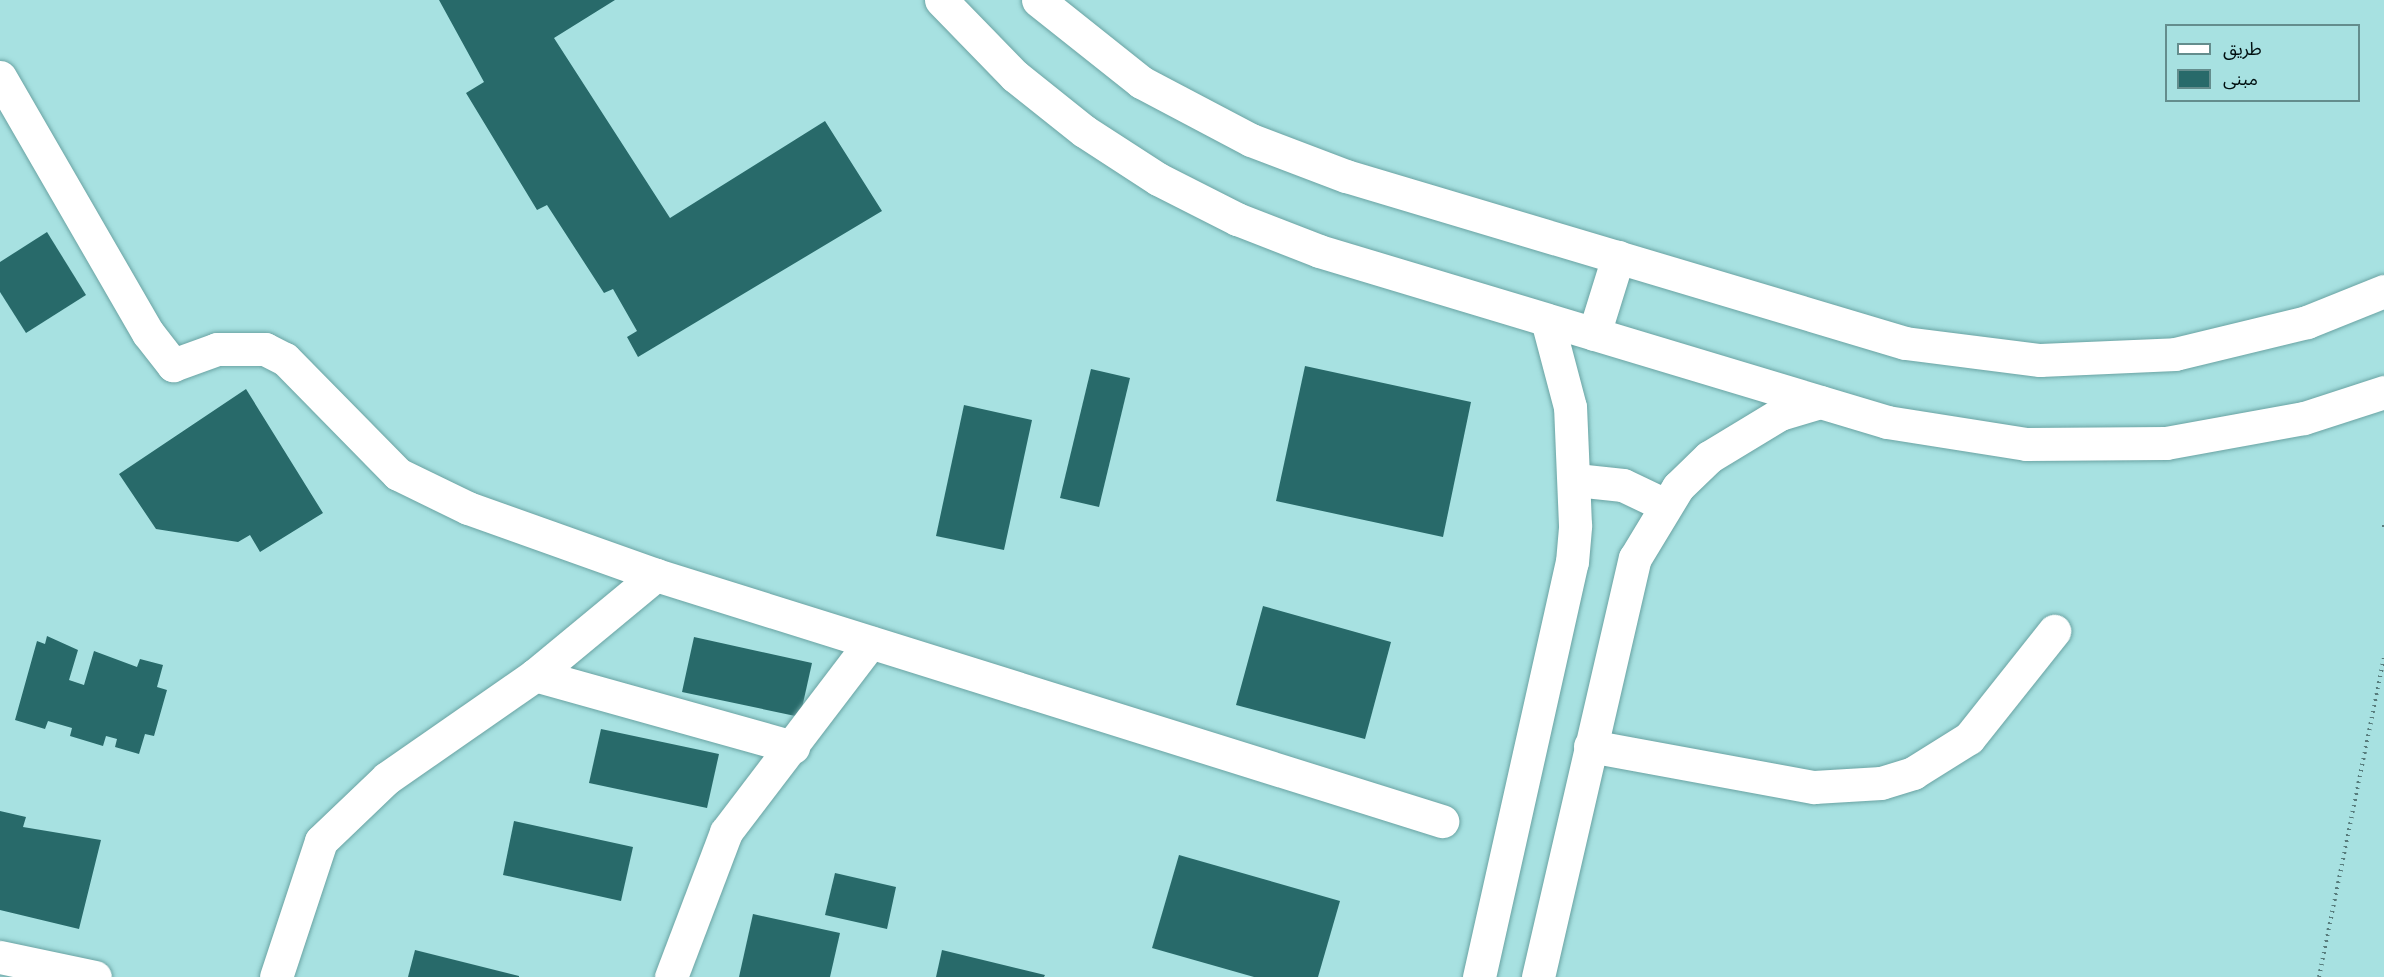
<!DOCTYPE html>
<meta charset="utf-8">
<style>
body{margin:0}
#map{position:relative;width:2384px;height:977px;overflow:hidden;background:#a7e1e1;font-family:Cabin,"Noto Sans Arabic",sans-serif}
div>[style]{position:absolute}
[style*='--x']{left:calc(var(--x)*1px);top:calc(var(--y)*1px);width:calc(var(--w)*1px);rotate:calc(var(--a)*1deg)}
.building>*{inset:0;background:#286a6a}
.path>*{height:4px;margin-top:-2px;transform-origin:0;background:repeating-linear-gradient(90deg,#577c7c 0 1.5px,transparent 0 6px)}
.roads{filter:drop-shadow(0 0 2px #6aa3a3) drop-shadow(0 0 2px #6aa3a3)}
.minor>*{height:33px;margin:-16.5px;padding:0 16.5px;transform-origin:16.5px;border-radius:16.5px;background:#fff}
.major>*{height:33px;margin:-16.5px;padding:0 16.5px;transform-origin:16.5px;border-radius:16.5px;background:#fff}
span{translate:-50% -50%;white-space:nowrap;text-align:center;line-height:1.15;-webkit-text-stroke:4.5px #a7e1e1;paint-order:stroke}
.legend{position:absolute;left:2165px;top:24px;width:195px;height:78px;box-sizing:border-box;background:#a7e1e1;border:2px solid #648d8d;margin:0;padding:8px 10px;list-style:none;font-size:18px;color:#000f10}
.legend li{display:flex;align-items:center;gap:12px;height:30px}
.legend b{width:30px;border:2px solid #648d8d}
</style>
<div id="map">
<div class="building">
<div style="clip-path:polygon(439px 0,615px 0,554px 38px,670px 218px,825px 121px,882px 211px,638px 357px,627px 337px,637px 331px,613px 289px,604px 293px,547px 205px,537px 210px,466px 93px,484px 82px)"></div>
<div style="clip-path:polygon(47px 232px,86px 295px,26px 333px,0 292px,0 262px)"></div>
<div style="clip-path:polygon(1305px 366px,1471px 402px,1443px 537px,1276px 501px)"></div>
<div style="clip-path:polygon(1091px 369px,1130px 378px,1099px 507px,1060px 498px)"></div>
<div style="clip-path:polygon(246px 389px,323px 513px,260px 552px,250px 535px,238px 542px,156px 529px,119px 474px)"></div>
<div style="clip-path:polygon(964px 405px,1032px 420px,1004px 550px,936px 536px)"></div>
<div style="clip-path:polygon(1263px 606px,1391px 642px,1365px 739px,1236px 705px)"></div>
<div style="clip-path:polygon(47px 636px,78px 650px,69px 680px,84px 685px,94px 651px,137px 667px,140px 659px,163px 665px,157px 687px,167px 690px,154px 736px,145px 734px,139px 754px,115px 747px,117px 739px,106px 736px,103px 746px,70px 736px,72px 728px,48px 721px,45px 729px,15px 720px,37px 641px,45px 644px)"></div>
<div style="clip-path:polygon(694px 637px,812px 663px,800px 717px,682px 692px)"></div>
<div style="clip-path:polygon(601px 729px,719px 754px,707px 808px,589px 783px)"></div>
<div style="clip-path:polygon(0 811px,26px 817px,23px 827px,101px 840px,79px 929px,0 910px)"></div>
<div style="clip-path:polygon(514px 821px,633px 847px,621px 901px,503px 875px)"></div>
<div style="clip-path:polygon(1179px 855px,1340px 901px,1318px 977px,1254px 977px,1152px 948px)"></div>
<div style="clip-path:polygon(835px 873px,896px 887px,887px 929px,825px 915px)"></div>
<div style="clip-path:polygon(753px 914px,840px 933px,830px 977px,739px 977px)"></div>
<div style="clip-path:polygon(415px 950px,519px 976px,519px 977px,408px 977px)"></div>
<div style="clip-path:polygon(942px 950px,1045px 975px,1044px 977px,936px 977px)"></div>
</div>
<div class="path">
<div style="--x:2384;--y:525;--w:4;--a:90"></div>
<div style="--x:2319;--y:977;--w:326;--a:-78.5"></div>
</div>
<div class="roads">
<div class="minor">
<div style="--x:0;--y:77;--w:296;--a:60"></div>
<div style="--x:148;--y:333;--w:41;--a:52"></div>
<div style="--x:173;--y:365;--w:47;--a:-20"></div>
<div style="--x:217;--y:349;--w:48;--a:0"></div>
<div style="--x:265;--y:349;--w:22;--a:27"></div>
<div style="--x:285;--y:359;--w:161;--a:45.5"></div>
<div style="--x:398;--y:474;--w:78;--a:25.9"></div>
<div style="--x:468;--y:508;--w:200;--a:19.6"></div>
<div style="--x:656;--y:575;--w:824;--a:17.38"></div>
<div style="--x:1576;--y:480;--w:47;--a:6.1"></div>
<div style="--x:1623;--y:485;--w:47;--a:25.5"></div>
<div style="--x:535;--y:675;--w:268;--a:15.6"></div>
<div style="--x:1590;--y:746;--w:228;--a:10.4"></div>
<div style="--x:1814;--y:787;--w:67;--a:-3.4"></div>
<div style="--x:1881;--y:783;--w:34;--a:-17"></div>
<div style="--x:1913;--y:773;--w:66;--a:-32"></div>
<div style="--x:1969;--y:738;--w:137;--a:-51.5"></div>
<div style="--x:0;--y:957;--w:97;--a:11.9"></div>
<div style="--x:276;--y:977;--w:143;--a:-71.7"></div>
<div style="--x:321;--y:841;--w:91;--a:-43.7"></div>
<div style="--x:387;--y:778;--w:180;--a:-34.8"></div>
<div style="--x:535;--y:675;--w:157;--a:-39.6"></div>
<div style="--x:671;--y:977;--w:155;--a:-69.2"></div>
<div style="--x:726;--y:832;--w:238;--a:-52.7"></div>
<div style="--x:1479;--y:977;--w:425;--a:-77.4"></div>
<div style="--x:1572;--y:562;--w:37;--a:-85"></div>
<div style="--x:1575;--y:525;--w:118;--a:-92.4"></div>
<div style="--x:1570;--y:407;--w:90;--a:-104.8"></div>
<div style="--x:1538;--y:977;--w:430;--a:-77"></div>
<div style="--x:1635;--y:558;--w:83;--a:-58.8"></div>
<div style="--x:1678;--y:487;--w:43;--a:-44.1"></div>
<div style="--x:1709;--y:457;--w:83;--a:-31.2"></div>
<div style="--x:1780;--y:414;--w:42;--a:-16.7"></div>
</div>
<div class="major">
<div style="--x:941;--y:0;--w:106;--a:45.8"></div>
<div style="--x:1015;--y:76;--w:88;--a:38.6"></div>
<div style="--x:1084;--y:131;--w:88;--a:33"></div>
<div style="--x:1158;--y:179;--w:89;--a:26.9"></div>
<div style="--x:1237;--y:219;--w:88;--a:21.3"></div>
<div style="--x:1319;--y:251;--w:593;--a:16.75"></div>
<div style="--x:1887;--y:422;--w:141;--a:9"></div>
<div style="--x:2026;--y:444;--w:140;--a:-0.4"></div>
<div style="--x:2166;--y:443;--w:140;--a:-10.3"></div>
<div style="--x:2304;--y:418;--w:84;--a:-18"></div>
<div style="--x:1038;--y:0;--w:132;--a:38.5"></div>
<div style="--x:1141;--y:82;--w:124;--a:27.8"></div>
<div style="--x:1251;--y:140;--w:102;--a:20.8"></div>
<div style="--x:1346;--y:176;--w:583;--a:16.63"></div>
<div style="--x:1905;--y:343;--w:136;--a:7.2"></div>
<div style="--x:2040;--y:360;--w:135;--a:-2.5"></div>
<div style="--x:2175;--y:354;--w:136;--a:-13.6"></div>
<div style="--x:2307;--y:322;--w:83;--a:-21.9"></div>
<div style="--x:1594;--y:334;--w:81;--a:-72.7"></div>
</div>
</div>
<ul class="legend">
<li><b style="height:8px;background:#fff"></b>طريق</li>
<li><b style="height:16px;background:#286a6a"></b>مبنى</li>
</ul>
</div>
